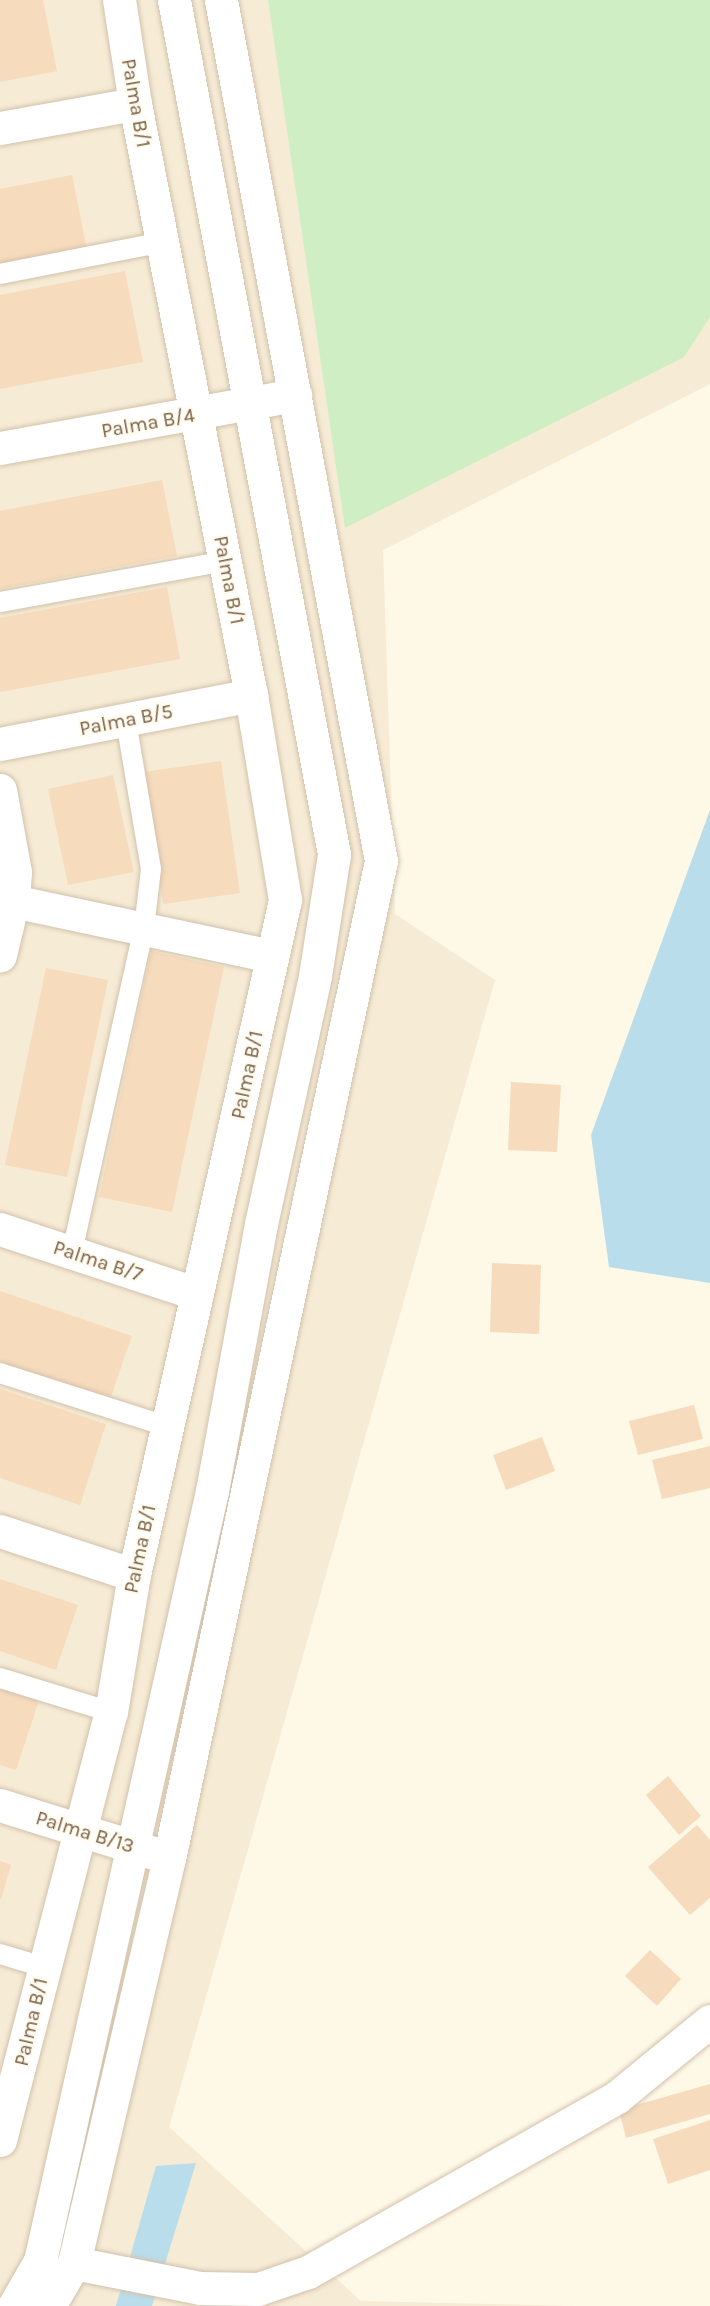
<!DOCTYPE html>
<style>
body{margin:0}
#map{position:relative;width:710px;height:2306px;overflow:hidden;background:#fef8e7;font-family:Karla,sans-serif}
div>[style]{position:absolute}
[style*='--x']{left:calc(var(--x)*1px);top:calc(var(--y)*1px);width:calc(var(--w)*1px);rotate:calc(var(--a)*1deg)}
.residential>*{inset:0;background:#f6ebd5}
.green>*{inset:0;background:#cfeec4}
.water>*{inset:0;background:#b9ddea}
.building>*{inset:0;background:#f6dbbd}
.roads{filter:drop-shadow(0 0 2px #d2c1ab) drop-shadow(0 0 2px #d2c1ab)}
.service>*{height:20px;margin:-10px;padding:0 10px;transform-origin:10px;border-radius:10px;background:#fff}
.minor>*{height:33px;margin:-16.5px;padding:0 16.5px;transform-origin:16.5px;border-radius:16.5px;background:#fff}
span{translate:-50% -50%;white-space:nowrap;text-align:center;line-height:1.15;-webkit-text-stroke:4.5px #fffbef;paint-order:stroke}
.street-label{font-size:20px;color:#7b6149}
</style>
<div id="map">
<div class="residential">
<div style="clip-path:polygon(0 0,710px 0,710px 384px,383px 550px,395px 914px,495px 980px,169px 2127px,361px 2301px,577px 2306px,0 2306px)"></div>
</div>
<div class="green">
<div style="clip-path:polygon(268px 0,710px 0,710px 317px,684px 357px,345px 528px)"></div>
</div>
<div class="water">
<div style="clip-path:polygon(710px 810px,710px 1283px,609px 1267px,591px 1135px)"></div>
<div style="clip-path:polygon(196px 2163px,152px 2306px,116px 2306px,156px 2166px)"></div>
</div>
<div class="building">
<div style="clip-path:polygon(0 0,43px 0,57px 71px,0 82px)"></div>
<div style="clip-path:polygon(72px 175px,87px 250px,0 266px,0 189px)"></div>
<div style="clip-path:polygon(125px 271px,143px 362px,0 389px,0 295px)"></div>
<div style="clip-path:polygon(162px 480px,177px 556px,0 589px,0 511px)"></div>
<div style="clip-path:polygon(167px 587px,180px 659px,0 692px,0 618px)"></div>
<div style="clip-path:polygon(221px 761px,240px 893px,163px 904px,143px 772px)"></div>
<div style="clip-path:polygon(113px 775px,134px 872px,68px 885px,48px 789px)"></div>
<div style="clip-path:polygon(151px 951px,224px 967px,172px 1212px,99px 1197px)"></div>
<div style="clip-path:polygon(46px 968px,108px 980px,67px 1177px,5px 1165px)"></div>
<div style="clip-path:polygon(511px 1082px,561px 1085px,557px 1152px,508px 1150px)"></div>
<div style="clip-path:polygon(492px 1263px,541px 1265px,539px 1334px,490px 1332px)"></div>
<div style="clip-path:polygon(0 1291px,132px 1336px,110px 1399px,0 1362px)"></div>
<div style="clip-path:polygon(0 1389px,106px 1424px,80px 1505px,0 1478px)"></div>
<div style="clip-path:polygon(694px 1405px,703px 1439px,638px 1455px,629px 1421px)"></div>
<div style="clip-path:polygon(542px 1437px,555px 1471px,506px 1490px,493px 1455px)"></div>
<div style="clip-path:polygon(710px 1446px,710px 1488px,662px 1499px,652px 1460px)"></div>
<div style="clip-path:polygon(0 1579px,78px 1605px,56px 1670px,0 1651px)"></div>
<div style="clip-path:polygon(0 1684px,40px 1697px,16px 1770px,0 1765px)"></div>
<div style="clip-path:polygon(668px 1776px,701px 1816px,679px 1835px,646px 1795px)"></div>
<div style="clip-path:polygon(697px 1825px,710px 1840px,710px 1898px,690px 1915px,648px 1867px)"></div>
<div style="clip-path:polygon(0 1861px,11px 1865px,1px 1899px,0 1899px)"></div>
<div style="clip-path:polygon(650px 1950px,681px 1979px,657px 2006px,625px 1976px)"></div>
<div style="clip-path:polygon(710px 2084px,710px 2114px,626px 2138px,619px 2110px)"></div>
<div style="clip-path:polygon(710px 2120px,710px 2170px,668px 2184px,653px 2139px)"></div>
</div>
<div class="roads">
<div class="service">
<div style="--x:0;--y:274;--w:166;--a:-11.1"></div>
<div style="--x:0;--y:602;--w:229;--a:-10.3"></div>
<div style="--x:72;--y:1252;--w:332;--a:-77.5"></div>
<div style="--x:144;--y:928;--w:59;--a:-83.2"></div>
<div style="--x:151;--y:869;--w:150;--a:-99.6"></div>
<div style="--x:0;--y:1373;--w:174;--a:17.7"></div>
<div style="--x:0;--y:1678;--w:116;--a:17"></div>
<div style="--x:0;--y:1954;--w:45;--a:16.8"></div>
</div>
<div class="minor">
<div style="--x:0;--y:128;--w:137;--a:-10.1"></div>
<div style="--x:0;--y:448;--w:300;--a:-10.2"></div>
<div style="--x:0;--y:744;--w:256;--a:-11"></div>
<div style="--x:0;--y:790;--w:83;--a:79.6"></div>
<div style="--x:15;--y:872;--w:29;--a:94"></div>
<div style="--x:13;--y:901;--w:56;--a:103.5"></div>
<div style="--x:13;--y:901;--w:265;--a:12"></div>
<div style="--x:0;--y:1229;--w:205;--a:18.2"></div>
<div style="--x:0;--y:1531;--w:141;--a:18.2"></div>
<div style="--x:0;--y:1805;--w:160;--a:17.4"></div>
<div style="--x:0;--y:2140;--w:442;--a:-75.5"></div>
<div style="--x:111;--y:1712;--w:139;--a:-80.5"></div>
<div style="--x:134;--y:1575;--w:692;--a:-77.39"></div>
<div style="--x:285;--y:900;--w:208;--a:-99.4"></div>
<div style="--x:251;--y:695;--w:602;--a:-101.1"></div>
<div style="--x:135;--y:104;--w:105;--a:-98.7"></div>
<div style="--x:74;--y:2263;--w:128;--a:11.2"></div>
<div style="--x:200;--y:2288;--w:58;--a:1"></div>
<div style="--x:258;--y:2289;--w:53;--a:-18.8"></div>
<div style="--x:308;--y:2272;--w:355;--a:-29.5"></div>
<div style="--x:617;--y:2097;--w:120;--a:-39.3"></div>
<div style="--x:14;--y:2306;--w:52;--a:-60"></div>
<div style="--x:40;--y:2261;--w:789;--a:-77.41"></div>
<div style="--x:212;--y:1491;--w:271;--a:-79.6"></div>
<div style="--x:261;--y:1224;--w:254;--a:-77.7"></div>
<div style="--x:315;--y:976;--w:123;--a:-81.1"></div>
<div style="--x:334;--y:854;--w:869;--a:-100.61"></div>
<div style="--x:49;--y:2306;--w:50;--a:-59.8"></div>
<div style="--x:74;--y:2263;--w:415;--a:-76.8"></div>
<div style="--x:169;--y:1859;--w:1020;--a:-78.01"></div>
<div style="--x:381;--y:861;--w:876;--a:-100.53"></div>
</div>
</div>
<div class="street-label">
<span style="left:136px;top:103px;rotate:80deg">Palma B/1</span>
<span style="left:148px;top:423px;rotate:-10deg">Palma B/4</span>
<span style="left:229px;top:580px;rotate:79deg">Palma B/1</span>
<span style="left:126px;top:720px;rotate:-11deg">Palma B/5</span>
<span style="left:247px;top:1075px;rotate:-78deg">Palma B/1</span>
<span style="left:98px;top:1261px;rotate:18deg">Palma B/7</span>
<span style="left:140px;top:1549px;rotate:-78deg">Palma B/1</span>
<span style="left:85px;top:1832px;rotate:17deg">Palma B/13</span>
<span style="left:31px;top:2022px;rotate:-77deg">Palma B/1</span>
</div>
</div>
